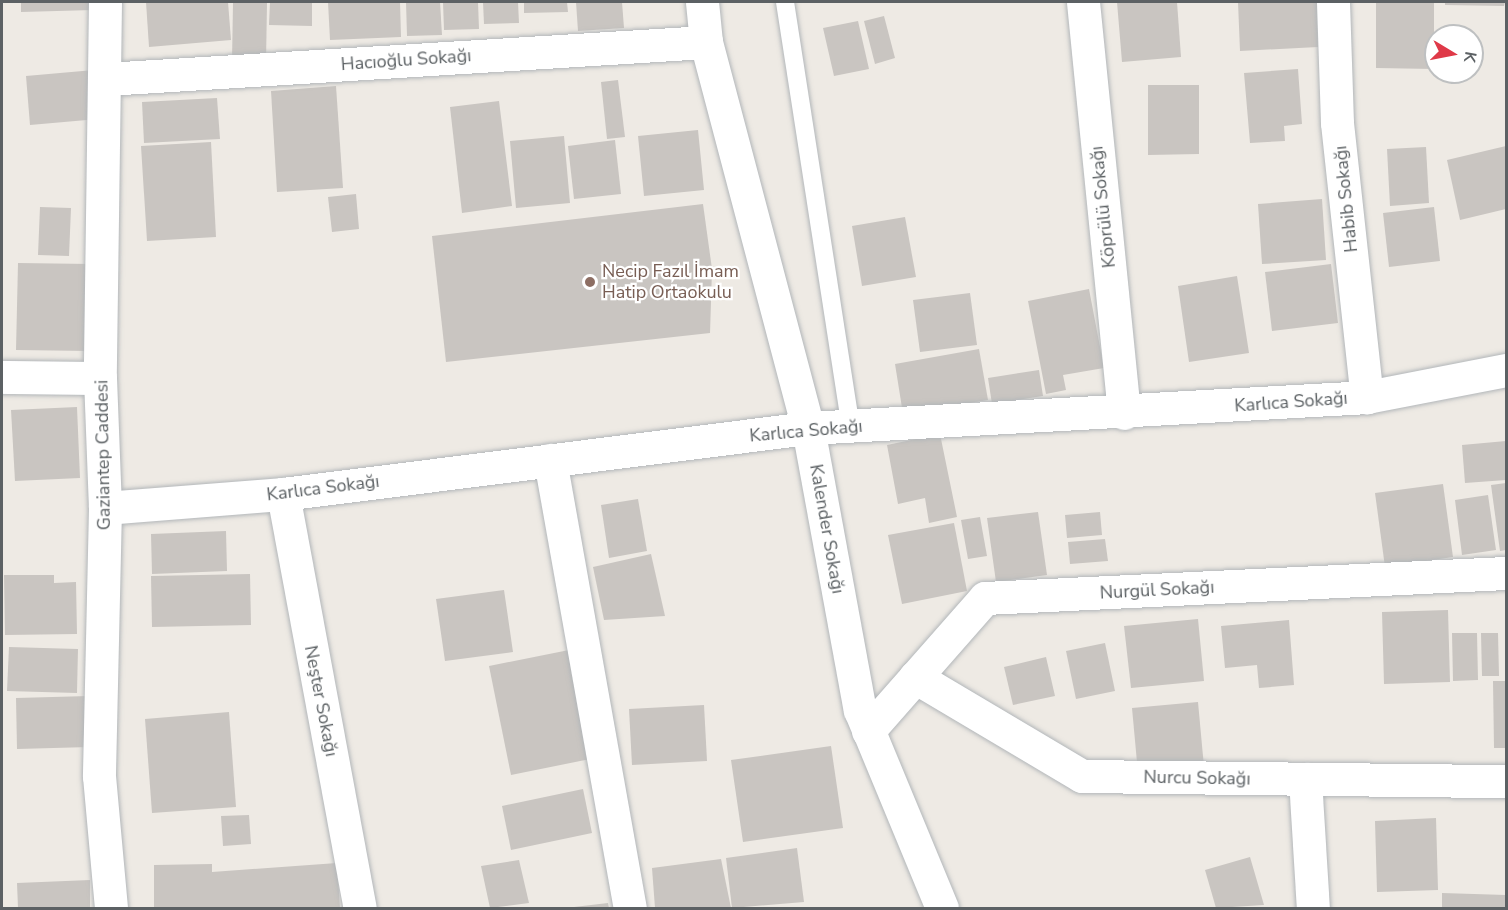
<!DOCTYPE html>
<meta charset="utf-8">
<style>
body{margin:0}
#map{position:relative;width:1508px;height:910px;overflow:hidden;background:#eeeae4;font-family:"Nunito Sans",sans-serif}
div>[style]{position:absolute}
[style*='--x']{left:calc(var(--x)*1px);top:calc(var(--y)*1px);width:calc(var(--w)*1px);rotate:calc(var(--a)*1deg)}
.building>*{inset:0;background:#c9c5c1}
.roads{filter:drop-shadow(0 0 2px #b2b6b9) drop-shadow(0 0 2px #b2b6b9)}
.service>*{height:18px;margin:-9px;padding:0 9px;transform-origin:9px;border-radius:9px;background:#fff}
.minor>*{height:33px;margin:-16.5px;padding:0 16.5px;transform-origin:16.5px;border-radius:16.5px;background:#fff}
.dots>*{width:16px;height:16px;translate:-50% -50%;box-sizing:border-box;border:3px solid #fff;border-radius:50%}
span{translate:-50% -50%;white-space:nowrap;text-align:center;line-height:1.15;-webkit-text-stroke:4.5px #fff;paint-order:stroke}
.street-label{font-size:18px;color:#5c6164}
.education-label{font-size:18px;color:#785e54}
.left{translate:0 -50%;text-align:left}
.frame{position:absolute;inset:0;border:3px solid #5c6164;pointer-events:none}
.north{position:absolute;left:1424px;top:24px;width:60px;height:60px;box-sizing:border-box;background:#fff;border:2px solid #bec0c1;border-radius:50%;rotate:100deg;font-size:16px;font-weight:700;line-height:24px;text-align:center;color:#5c6164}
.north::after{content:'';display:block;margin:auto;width:21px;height:27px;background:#df3948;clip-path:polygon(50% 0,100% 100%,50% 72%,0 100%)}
</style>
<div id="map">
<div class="building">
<div style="clip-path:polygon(21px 2px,93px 2px,93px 10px,21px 12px)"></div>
<div style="clip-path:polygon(146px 2px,228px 2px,231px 40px,149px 47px)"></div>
<div style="clip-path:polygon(270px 2px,312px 2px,312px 26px,269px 25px)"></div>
<div style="clip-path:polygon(328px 2px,400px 2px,401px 37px,330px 40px)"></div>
<div style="clip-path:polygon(406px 2px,440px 2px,442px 35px,407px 36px)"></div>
<div style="clip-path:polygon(443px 2px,478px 2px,479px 29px,444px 30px)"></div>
<div style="clip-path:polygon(483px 2px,518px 2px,519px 23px,484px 24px)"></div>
<div style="clip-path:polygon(524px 2px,567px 2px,568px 12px,524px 13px)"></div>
<div style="clip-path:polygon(576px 2px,622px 2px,624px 28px,578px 31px)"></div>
<div style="clip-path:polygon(1117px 2px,1177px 2px,1181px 57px,1122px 62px)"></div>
<div style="clip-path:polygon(1238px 2px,1317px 2px,1318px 47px,1240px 51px)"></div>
<div style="clip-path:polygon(1376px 2px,1434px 2px,1434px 69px,1376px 68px)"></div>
<div style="clip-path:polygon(1445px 2px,1505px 2px,1504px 6px,1445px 5px)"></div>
<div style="clip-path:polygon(233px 3px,267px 3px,266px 62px,232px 61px)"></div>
<div style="clip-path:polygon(884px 16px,895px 58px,875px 64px,864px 21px)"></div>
<div style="clip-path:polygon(858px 21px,869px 69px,834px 76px,823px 28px)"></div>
<div style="clip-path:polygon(1298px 69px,1302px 124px,1284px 126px,1285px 141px,1250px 143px,1244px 73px)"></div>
<div style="clip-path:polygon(94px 70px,98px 119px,30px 125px,26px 76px)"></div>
<div style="clip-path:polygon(618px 80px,625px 137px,607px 139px,601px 82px)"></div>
<div style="clip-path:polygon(1148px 85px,1199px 85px,1199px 154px,1148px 155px)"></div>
<div style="clip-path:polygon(336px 86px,343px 188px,277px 192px,271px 91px)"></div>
<div style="clip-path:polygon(217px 98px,220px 139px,144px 143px,142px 102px)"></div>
<div style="clip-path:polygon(499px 101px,512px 206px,462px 213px,450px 107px)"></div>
<div style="clip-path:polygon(698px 130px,704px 190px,644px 196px,638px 136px)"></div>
<div style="clip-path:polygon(564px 136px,570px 203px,516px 208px,510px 141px)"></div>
<div style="clip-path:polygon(615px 140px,621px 194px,574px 199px,568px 146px)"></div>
<div style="clip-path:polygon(211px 142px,216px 237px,147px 241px,141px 146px)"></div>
<div style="clip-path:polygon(1506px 146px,1506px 209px,1460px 220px,1447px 160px)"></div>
<div style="clip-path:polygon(1426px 147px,1429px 203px,1390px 206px,1387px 149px)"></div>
<div style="clip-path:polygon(356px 194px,359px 229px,332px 232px,328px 197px)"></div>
<div style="clip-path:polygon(1322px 199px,1326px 260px,1262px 264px,1258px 204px)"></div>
<div style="clip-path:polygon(703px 204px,712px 269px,710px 333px,446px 362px,432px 236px)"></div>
<div style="clip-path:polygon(40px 207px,71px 208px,69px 256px,38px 255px)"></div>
<div style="clip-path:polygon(1434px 207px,1440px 261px,1389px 267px,1383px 213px)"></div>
<div style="clip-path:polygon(905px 217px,916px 277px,862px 286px,852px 226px)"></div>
<div style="clip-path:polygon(18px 263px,91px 264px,90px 351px,16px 350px)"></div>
<div style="clip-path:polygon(1331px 264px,1338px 323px,1272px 331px,1265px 272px)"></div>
<div style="clip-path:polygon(1237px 276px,1249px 353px,1189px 362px,1178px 286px)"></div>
<div style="clip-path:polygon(1089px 289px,1104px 368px,1063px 375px,1066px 390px,1046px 394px,1028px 301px)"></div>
<div style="clip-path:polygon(970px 293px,977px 345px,920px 352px,913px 300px)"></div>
<div style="clip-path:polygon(979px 349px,988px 400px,903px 414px,895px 364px)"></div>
<div style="clip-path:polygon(1039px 370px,1043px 396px,992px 404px,988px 378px)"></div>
<div style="clip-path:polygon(77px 407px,80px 478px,15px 481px,11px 410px)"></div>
<div style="clip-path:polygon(940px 434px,957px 517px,929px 523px,925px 498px,898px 504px,887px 445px)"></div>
<div style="clip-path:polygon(1506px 441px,1506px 480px,1465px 483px,1462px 445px)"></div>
<div style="clip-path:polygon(1506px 483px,1506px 550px,1500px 551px,1491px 485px)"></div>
<div style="clip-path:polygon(1443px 484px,1453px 557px,1385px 567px,1375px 493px)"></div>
<div style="clip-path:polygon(1488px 495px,1496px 550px,1462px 555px,1455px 500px)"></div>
<div style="clip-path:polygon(638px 499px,647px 551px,609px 558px,601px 505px)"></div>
<div style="clip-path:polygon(1038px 512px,1047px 575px,996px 582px,987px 518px)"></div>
<div style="clip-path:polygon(1100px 512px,1102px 535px,1067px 538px,1065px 515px)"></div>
<div style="clip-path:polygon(980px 517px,987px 556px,968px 559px,961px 520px)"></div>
<div style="clip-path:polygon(954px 523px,967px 591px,902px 604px,888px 535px)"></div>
<div style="clip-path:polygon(226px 531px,227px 571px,152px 574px,151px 534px)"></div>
<div style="clip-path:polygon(1105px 539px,1108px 561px,1070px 564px,1068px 542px)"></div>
<div style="clip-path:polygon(651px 554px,665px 616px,604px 620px,593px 567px)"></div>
<div style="clip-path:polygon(250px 574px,251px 625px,152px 627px,151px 576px)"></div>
<div style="clip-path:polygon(4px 575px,54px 575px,54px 583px,76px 582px,77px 634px,5px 635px)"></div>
<div style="clip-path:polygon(504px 590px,513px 652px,445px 661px,436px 599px)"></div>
<div style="clip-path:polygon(1448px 610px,1450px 682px,1384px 684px,1382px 612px)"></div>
<div style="clip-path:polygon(1198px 619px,1204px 681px,1131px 688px,1124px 626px)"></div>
<div style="clip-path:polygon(1289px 620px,1294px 685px,1259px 688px,1257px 665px,1225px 668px,1221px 626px)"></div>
<div style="clip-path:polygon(1452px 633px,1477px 633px,1478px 680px,1453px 681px)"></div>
<div style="clip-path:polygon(1481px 633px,1498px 633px,1499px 676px,1482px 676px)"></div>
<div style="clip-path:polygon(1105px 643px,1115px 691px,1076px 699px,1066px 651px)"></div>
<div style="clip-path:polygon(9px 647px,78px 649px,77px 693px,7px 691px)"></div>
<div style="clip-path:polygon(579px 648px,600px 757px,511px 775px,489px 666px)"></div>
<div style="clip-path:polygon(1046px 657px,1055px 696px,1013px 705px,1004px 667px)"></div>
<div style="clip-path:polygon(1493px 681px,1506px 681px,1506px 748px,1494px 748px)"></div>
<div style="clip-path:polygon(89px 696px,90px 747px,17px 749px,16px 698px)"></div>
<div style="clip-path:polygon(1198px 702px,1204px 767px,1138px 773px,1132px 708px)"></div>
<div style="clip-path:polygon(704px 705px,707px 761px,632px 765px,629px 709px)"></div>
<div style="clip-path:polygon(229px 712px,236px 807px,152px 813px,145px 719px)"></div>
<div style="clip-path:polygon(831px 746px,843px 828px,743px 842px,731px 760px)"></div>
<div style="clip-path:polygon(583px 789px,592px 833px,511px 850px,502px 806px)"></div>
<div style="clip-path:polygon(249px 815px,251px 844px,223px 846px,221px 816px)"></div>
<div style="clip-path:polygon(1436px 818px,1438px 890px,1377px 892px,1375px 821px)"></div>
<div style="clip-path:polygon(797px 848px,804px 902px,732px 908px,726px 858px)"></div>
<div style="clip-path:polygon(1250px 857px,1264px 905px,1216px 908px,1205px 870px)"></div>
<div style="clip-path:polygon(721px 859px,731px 908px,655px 908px,652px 868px)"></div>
<div style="clip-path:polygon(519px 860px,529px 903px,490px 908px,481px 866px)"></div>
<div style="clip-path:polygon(337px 863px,340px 908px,154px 908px,154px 865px,212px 864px,212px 872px)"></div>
<div style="clip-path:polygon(90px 880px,90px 908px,18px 908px,17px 883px)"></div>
<div style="clip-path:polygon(1442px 893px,1506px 895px,1506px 908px,1442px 908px)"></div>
<div style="clip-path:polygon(608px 903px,609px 908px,574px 908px,574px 907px)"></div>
</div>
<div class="roads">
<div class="service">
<div style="--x:785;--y:2;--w:429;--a:81.2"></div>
</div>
<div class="minor">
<div style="--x:105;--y:2;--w:376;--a:90.8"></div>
<div style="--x:100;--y:378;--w:130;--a:87.8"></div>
<div style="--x:105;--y:508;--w:268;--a:91.3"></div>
<div style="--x:99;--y:776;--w:133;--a:84.8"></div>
<div style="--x:702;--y:2;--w:40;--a:84.3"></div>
<div style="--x:706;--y:42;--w:399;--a:75.2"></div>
<div style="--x:808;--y:428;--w:287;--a:79.6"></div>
<div style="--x:860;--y:710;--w:214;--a:67.5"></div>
<div style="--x:1083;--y:2;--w:413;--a:84.3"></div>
<div style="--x:1333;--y:2;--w:121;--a:88.1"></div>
<div style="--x:1337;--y:123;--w:276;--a:83.8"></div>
<div style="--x:106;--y:79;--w:601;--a:-3.53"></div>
<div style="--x:2;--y:377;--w:98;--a:0.6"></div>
<div style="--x:550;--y:460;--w:455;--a:79.9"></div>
<div style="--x:283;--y:494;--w:421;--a:79.5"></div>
<div style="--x:105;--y:508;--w:179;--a:-4.5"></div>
<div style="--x:283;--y:494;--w:529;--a:-7.17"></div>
<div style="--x:808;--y:428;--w:560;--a:-3.17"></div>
<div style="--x:1367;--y:397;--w:142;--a:-11"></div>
<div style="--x:915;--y:677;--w:194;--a:30.7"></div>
<div style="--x:1082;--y:776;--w:424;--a:0.7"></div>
<div style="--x:868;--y:731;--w:177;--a:-48.7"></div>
<div style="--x:985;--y:598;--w:522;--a:-2.75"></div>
<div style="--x:1305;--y:779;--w:129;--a:86.5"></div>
</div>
</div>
<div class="dots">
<div style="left:590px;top:282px;background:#8d6e63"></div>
</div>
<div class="street-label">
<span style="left:406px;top:60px;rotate:-4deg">Hacıoğlu Sokağı</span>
<span style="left:1346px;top:199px;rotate:-96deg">Habib Sokağı</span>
<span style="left:1103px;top:207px;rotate:-96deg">Köprülü Sokağı</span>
<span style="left:1291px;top:402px;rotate:-4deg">Karlıca Sokağı</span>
<span style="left:806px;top:431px;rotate:-5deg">Karlıca Sokağı</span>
<span style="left:103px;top:455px;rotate:-91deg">Gaziantep Caddesi</span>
<span style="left:323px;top:488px;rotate:-7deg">Karlıca Sokağı</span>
<span style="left:827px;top:529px;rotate:80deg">Kalender Sokağı</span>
<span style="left:1157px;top:590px;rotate:-3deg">Nurgül Sokağı</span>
<span style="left:321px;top:701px;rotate:79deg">Neşter Sokağı</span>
<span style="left:1197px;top:778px;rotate:1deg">Nurcu Sokağı</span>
</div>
<div class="education-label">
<span class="left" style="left:602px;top:282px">Necip Fazıl İmam<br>Hatip Ortaokulu</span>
</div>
<div class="frame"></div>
<div class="north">K</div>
</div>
